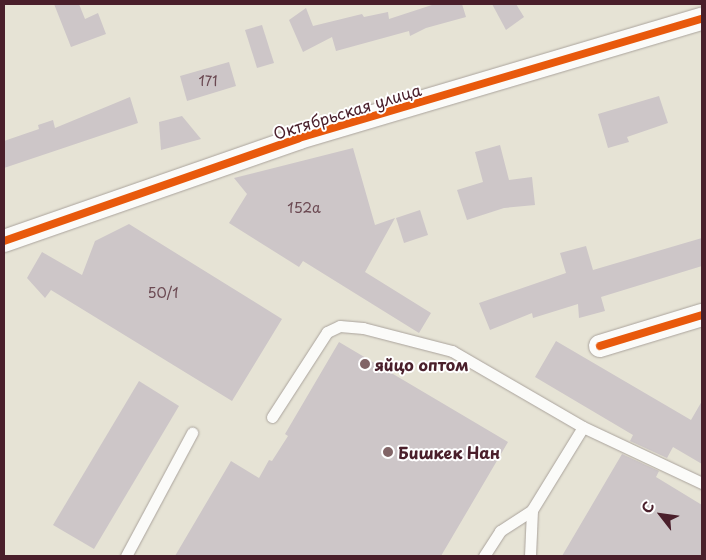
<!DOCTYPE html>
<meta charset="utf-8">
<style>
body{margin:0}
#map{position:relative;width:706px;height:560px;overflow:hidden;background:#e6e3d5;font-family:"Playpen Sans",sans-serif}
div>[style]{position:absolute}
[style*='--x']{left:calc(var(--x)*1px);top:calc(var(--y)*1px);width:calc(var(--w)*1px);rotate:calc(var(--a)*1deg)}
.building>*{inset:0;background:#cdc6c8}
.roads{filter:drop-shadow(0 0 1px #aaa39c) drop-shadow(0 0 1px #aaa39c)}
.service>*{height:11px;margin:-5.5px;padding:0 5.5px;transform-origin:5.5px;border-radius:5.5px;background:#fbfbf9}
.minor>*{height:22px;margin:-11px;padding:0 11px;transform-origin:11px;border-radius:11px;background:#fbfbf9}
.cycleway>*{height:8px;margin:-4px;padding:0 4px;transform-origin:4px;border-radius:4px;background:#e8590c}
.dots>*{width:14px;height:14px;translate:-50% -50%;box-sizing:border-box;border:2px solid #fff;border-radius:50%}
span{translate:-50% -50%;white-space:nowrap;text-align:center;line-height:1.15;-webkit-text-stroke:4px #fff;paint-order:stroke}
.number-label{font-size:14px;color:#6b4952}
.number-label span{-webkit-text-stroke-width:0}
.street-label{font-size:16px;color:#4a1f2b}
.poi-label{font-size:16px;color:#4a1f2b;font-weight:700}
.left{translate:0 -50%;text-align:left}
.frame{position:absolute;inset:0;border:5px solid #4a1f2b;pointer-events:none}
.north{position:absolute;left:636px;top:490px;width:50px;height:50px;-webkit-text-stroke:4px #fff;paint-order:stroke;rotate:300deg;font-size:14px;font-weight:700;line-height:20px;text-align:center;color:#4a1f2b}
.north::after{content:'';display:block;margin:auto;width:18px;height:22px;background:#4a1f2b;clip-path:polygon(50% 0,100% 100%,50% 72%,0 100%)}
</style>
<div id="map">
<div class="building">
<div style="clip-path:polygon(54px 4px,79px 4px,85px 19px,98px 13px,106px 34px,71px 47px)"></div>
<div style="clip-path:polygon(435px 4px,462px 4px,466px 17px,426px 28px,410px 36px,409px 31px,336px 51px,332px 37px,303px 52px,289px 20px,306px 8px,313px 26px,362px 14px,364px 17px,388px 12px,389px 19px)"></div>
<div style="clip-path:polygon(492px 4px,516px 4px,524px 17px,506px 30px)"></div>
<div style="clip-path:polygon(262px 25px,274px 63px,257px 68px,245px 30px)"></div>
<div style="clip-path:polygon(229px 62px,236px 86px,187px 101px,180px 76px)"></div>
<div style="clip-path:polygon(659px 96px,668px 123px,627px 137px,629px 142px,608px 148px,598px 114px)"></div>
<div style="clip-path:polygon(130px 97px,138px 123px,4px 168px,4px 141px,39px 129px,38px 125px,53px 120px,55px 128px)"></div>
<div style="clip-path:polygon(182px 116px,201px 139px,161px 150px,159px 122px)"></div>
<div style="clip-path:polygon(500px 145px,509px 180px,532px 177px,535px 205px,504px 208px,467px 220px,457px 190px,483px 182px,475px 152px)"></div>
<div style="clip-path:polygon(353px 148px,375px 225px,395px 218px,365px 272px,431px 313px,419px 333px,303px 261px,299px 267px,229px 223px,247px 194px,234px 178px)"></div>
<div style="clip-path:polygon(420px 210px,428px 235px,404px 243px,396px 218px)"></div>
<div style="clip-path:polygon(129px 224px,282px 319px,232px 401px,51px 290px,45px 298px,27px 278px,42px 252px,82px 275px,95px 241px)"></div>
<div style="clip-path:polygon(702px 238px,702px 266px,601px 297px,605px 311px,579px 318px,578px 304px,533px 318px,532px 313px,490px 330px,479px 303px,566px 273px,560px 253px,586px 246px,593px 270px)"></div>
<div style="clip-path:polygon(556px 341px,691px 420px,702px 401px,702px 464px,673px 447px,667px 458px,630px 441px,633px 435px,535px 377px)"></div>
<div style="clip-path:polygon(339px 342px,508px 442px,441px 556px,175px 556px,231px 461px,259px 478px,269px 460px,272px 461px,288px 436px,285px 434px)"></div>
<div style="clip-path:polygon(139px 381px,179px 406px,94px 549px,53px 525px)"></div>
<div style="clip-path:polygon(622px 454px,659px 471px,656px 477px,702px 505px,702px 556px,562px 556px)"></div>
</div>
<div class="roads">
<div class="service">
<div style="--x:272;--y:417;--w:101;--a:-57.1"></div>
<div style="--x:327;--y:332;--w:14;--a:-25"></div>
<div style="--x:340;--y:326;--w:23;--a:5"></div>
<div style="--x:363;--y:328;--w:92;--a:14.5"></div>
<div style="--x:452;--y:351;--w:151;--a:30.1"></div>
<div style="--x:583;--y:427;--w:132;--a:25.2"></div>
<div style="--x:126;--y:556;--w:140;--a:-61.8"></div>
<div style="--x:484;--y:556;--w:30;--a:-57"></div>
<div style="--x:500;--y:531;--w:38;--a:-33"></div>
<div style="--x:532;--y:510;--w:97;--a:-58.4"></div>
<div style="--x:530;--y:556;--w:46;--a:-87.5"></div>
</div>
<div class="minor">
<div style="--x:4;--y:241;--w:312;--a:-19.2"></div>
<div style="--x:299;--y:138;--w:420;--a:-16.5"></div>
<div style="--x:600;--y:346;--w:107;--a:-16.9"></div>
</div>
</div>
<div class="cycleway">
<div style="--x:4;--y:241;--w:312;--a:-19.2"></div>
<div style="--x:299;--y:138;--w:420;--a:-16.5"></div>
<div style="--x:600;--y:346;--w:107;--a:-16.9"></div>
</div>
<div class="dots">
<div style="left:365px;top:364px;background:#816466"></div>
<div style="left:388px;top:452px;background:#816466"></div>
</div>
<div class="number-label">
<span style="left:208px;top:81px">171</span>
<span style="left:304px;top:208px">152а</span>
<span style="left:163px;top:293px">50/1</span>
</div>
<div class="street-label">
<span style="left:347px;top:111px;rotate:-17deg">Октябрьская улица</span>
</div>
<div class="poi-label">
<span class="left" style="left:375px;top:364px">яйцо оптом</span>
<span class="left" style="left:398px;top:452px">Бишкек Нан</span>
</div>
<div class="frame"></div>
<div class="north">С</div>
</div>
